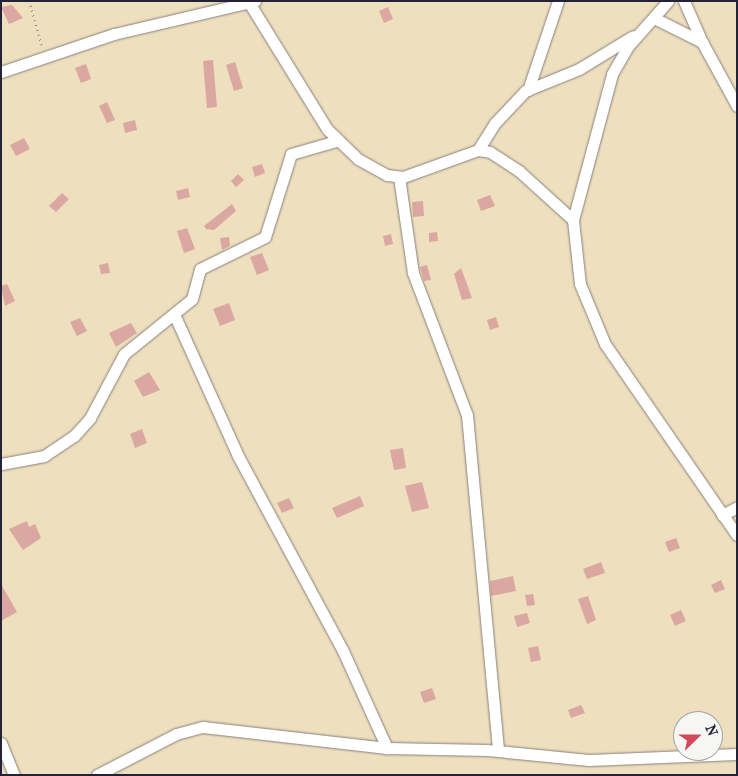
<!DOCTYPE html>
<style>
body{margin:0}
#map{position:relative;width:738px;height:776px;overflow:hidden;background:#eedfbe;font-family:"IM FELL French Canon",serif}
div>[style]{position:absolute}
[style*='--x']{left:calc(var(--x)*1px);top:calc(var(--y)*1px);width:calc(var(--w)*1px);rotate:calc(var(--a)*1deg)}
.building>*{inset:0;background:#dba7a1}
.path>*{height:2px;margin-top:-1px;transform-origin:0;background:repeating-linear-gradient(90deg,#88807c 0 1px,transparent 0 5px)}
.roads{filter:drop-shadow(0 0 1px #88807c) drop-shadow(0 0 1px #88807c)}
.street>*{height:11px;margin:-5.5px;padding:0 5.5px;transform-origin:5.5px;border-radius:5.5px;background:#fff}
span{translate:-50% -50%;white-space:nowrap;text-align:center;line-height:1.15;-webkit-text-stroke:4px #f6f6f2;paint-order:stroke}
.frame{position:absolute;inset:0;border:2px solid #22223b;pointer-events:none}
.north{position:absolute;left:673px;top:711px;width:50px;height:50px;box-sizing:border-box;background:#f6f6f2;border:1px solid #a1a1a9;border-radius:50%;rotate:68deg;font-size:14px;font-weight:700;line-height:20px;text-align:center;color:#22223b}
.north::after{content:'';display:block;margin:auto;width:18px;height:22px;background:#d1495b;clip-path:polygon(50% 0,100% 100%,50% 72%,0 100%)}
</style>
<div id="map">
<div class="building">
<div style="clip-path:polygon(12px 5px,23px 18px,9px 24px,1px 7px)"></div>
<div style="clip-path:polygon(388px 7px,393px 19px,384px 23px,379px 11px)"></div>
<div style="clip-path:polygon(213px 60px,217px 107px,207px 108px,203px 61px)"></div>
<div style="clip-path:polygon(235px 62px,243px 88px,234px 91px,226px 65px)"></div>
<div style="clip-path:polygon(86px 64px,91px 79px,81px 83px,75px 68px)"></div>
<div style="clip-path:polygon(107px 102px,115px 120px,107px 123px,99px 106px)"></div>
<div style="clip-path:polygon(135px 120px,137px 130px,125px 133px,123px 123px)"></div>
<div style="clip-path:polygon(24px 138px,30px 149px,16px 156px,10px 145px)"></div>
<div style="clip-path:polygon(262px 164px,265px 173px,255px 177px,252px 167px)"></div>
<div style="clip-path:polygon(238px 174px,244px 180px,236px 187px,231px 181px)"></div>
<div style="clip-path:polygon(188px 188px,190px 197px,178px 200px,176px 191px)"></div>
<div style="clip-path:polygon(62px 193px,69px 199px,56px 212px,49px 206px)"></div>
<div style="clip-path:polygon(490px 195px,495px 206px,481px 211px,477px 200px)"></div>
<div style="clip-path:polygon(423px 201px,424px 216px,413px 217px,412px 202px)"></div>
<div style="clip-path:polygon(232px 204px,236px 211px,214px 230px,206px 229px,204px 226px)"></div>
<div style="clip-path:polygon(187px 228px,195px 249px,184px 253px,177px 231px)"></div>
<div style="clip-path:polygon(437px 232px,438px 241px,429px 242px,429px 233px)"></div>
<div style="clip-path:polygon(391px 234px,393px 244px,385px 246px,383px 236px)"></div>
<div style="clip-path:polygon(229px 237px,230px 246px,222px 250px,220px 238px)"></div>
<div style="clip-path:polygon(262px 253px,269px 270px,257px 275px,250px 257px)"></div>
<div style="clip-path:polygon(108px 263px,110px 273px,101px 274px,99px 265px)"></div>
<div style="clip-path:polygon(427px 265px,431px 280px,424px 281px,420px 267px)"></div>
<div style="clip-path:polygon(461px 268px,472px 298px,462px 300px,454px 274px)"></div>
<div style="clip-path:polygon(7px 284px,15px 301px,5px 306px,1px 286px)"></div>
<div style="clip-path:polygon(229px 303px,235px 320px,220px 326px,213px 309px)"></div>
<div style="clip-path:polygon(496px 317px,499px 327px,490px 330px,487px 320px)"></div>
<div style="clip-path:polygon(80px 318px,87px 331px,77px 336px,70px 322px)"></div>
<div style="clip-path:polygon(131px 323px,137px 333px,116px 347px,109px 333px)"></div>
<div style="clip-path:polygon(149px 372px,160px 390px,143px 397px,134px 381px)"></div>
<div style="clip-path:polygon(142px 429px,147px 443px,135px 448px,130px 434px)"></div>
<div style="clip-path:polygon(403px 448px,406px 468px,394px 470px,390px 450px)"></div>
<div style="clip-path:polygon(422px 482px,429px 508px,412px 512px,405px 486px)"></div>
<div style="clip-path:polygon(360px 496px,364px 506px,337px 518px,332px 508px)"></div>
<div style="clip-path:polygon(289px 498px,294px 508px,282px 513px,277px 503px)"></div>
<div style="clip-path:polygon(27px 521px,29px 527px,35px 524px,41px 538px,23px 550px,9px 529px)"></div>
<div style="clip-path:polygon(676px 538px,680px 548px,669px 552px,665px 542px)"></div>
<div style="clip-path:polygon(601px 562px,605px 573px,587px 579px,583px 569px)"></div>
<div style="clip-path:polygon(513px 576px,516px 591px,491px 596px,490px 581px)"></div>
<div style="clip-path:polygon(721px 580px,725px 589px,715px 593px,711px 585px)"></div>
<div style="clip-path:polygon(1px 584px,17px 612px,1px 621px)"></div>
<div style="clip-path:polygon(533px 594px,535px 605px,527px 606px,525px 595px)"></div>
<div style="clip-path:polygon(588px 596px,596px 620px,587px 624px,578px 599px)"></div>
<div style="clip-path:polygon(681px 610px,686px 621px,675px 626px,670px 615px)"></div>
<div style="clip-path:polygon(527px 613px,530px 623px,517px 627px,514px 616px)"></div>
<div style="clip-path:polygon(538px 646px,541px 660px,531px 662px,528px 648px)"></div>
<div style="clip-path:polygon(432px 688px,436px 699px,424px 703px,420px 692px)"></div>
<div style="clip-path:polygon(581px 705px,585px 713px,571px 718px,568px 710px)"></div>
</div>
<div class="path">
<div style="--x:29;--y:1;--w:48;--a:74.2"></div>
</div>
<div class="roads">
<div class="street">
<div style="--x:248;--y:1;--w:150;--a:58.3"></div>
<div style="--x:327;--y:129;--w:43;--a:44.1"></div>
<div style="--x:358;--y:159;--w:33;--a:29"></div>
<div style="--x:387;--y:175;--w:16;--a:7"></div>
<div style="--x:403;--y:177;--w:80;--a:-19.8"></div>
<div style="--x:478;--y:150;--w:12;--a:9"></div>
<div style="--x:490;--y:152;--w:35;--a:33"></div>
<div style="--x:519;--y:171;--w:73;--a:42.2"></div>
<div style="--x:573;--y:220;--w:64;--a:83.8"></div>
<div style="--x:580;--y:284;--w:65;--a:67.4"></div>
<div style="--x:605;--y:344;--w:232;--a:55.4"></div>
<div style="--x:684;--y:1;--w:45;--a:66.3"></div>
<div style="--x:654;--y:18;--w:54;--a:26.6"></div>
<div style="--x:702;--y:42;--w:73;--a:61.3"></div>
<div style="--x:1;--y:72;--w:119;--a:-18.6"></div>
<div style="--x:114;--y:34;--w:145;--a:-13.2"></div>
<div style="--x:528;--y:90;--w:94;--a:-71.4"></div>
<div style="--x:478;--y:150;--w:32;--a:-58"></div>
<div style="--x:495;--y:123;--w:44;--a:-46.8"></div>
<div style="--x:525;--y:91;--w:58;--a:-22.2"></div>
<div style="--x:579;--y:69;--w:63;--a:-31.4"></div>
<div style="--x:399;--y:177;--w:97;--a:81.7"></div>
<div style="--x:413;--y:273;--w:152;--a:69.2"></div>
<div style="--x:467;--y:415;--w:337;--a:84.7"></div>
<div style="--x:573;--y:220;--w:151;--a:-75"></div>
<div style="--x:612;--y:74;--w:34;--a:-60"></div>
<div style="--x:629;--y:45;--w:59;--a:-48.4"></div>
<div style="--x:174;--y:314;--w:156;--a:65.7"></div>
<div style="--x:238;--y:456;--w:221;--a:61.7"></div>
<div style="--x:343;--y:651;--w:107;--a:65.6"></div>
<div style="--x:1;--y:464;--w:44;--a:-10.5"></div>
<div style="--x:44;--y:456;--w:36;--a:-34"></div>
<div style="--x:74;--y:436;--w:24;--a:-48"></div>
<div style="--x:90;--y:418;--w:72;--a:-62"></div>
<div style="--x:124;--y:354;--w:87;--a:-39"></div>
<div style="--x:192;--y:299;--w:31;--a:-75"></div>
<div style="--x:200;--y:269;--w:72;--a:-26.2"></div>
<div style="--x:265;--y:237;--w:87;--a:-72.6"></div>
<div style="--x:291;--y:154;--w:47;--a:-16.1"></div>
<div style="--x:722;--y:515;--w:17;--a:-28"></div>
<div style="--x:1;--y:743;--w:35;--a:68"></div>
<div style="--x:97;--y:775;--w:89;--a:-27.4"></div>
<div style="--x:176;--y:734;--w:28;--a:-15"></div>
<div style="--x:203;--y:727;--w:185;--a:6.5"></div>
<div style="--x:387;--y:748;--w:100;--a:1.1"></div>
<div style="--x:487;--y:750;--w:102;--a:5.6"></div>
<div style="--x:589;--y:760;--w:148;--a:-2.3"></div>
</div>
</div>
<div class="frame"></div>
<div class="north">N</div>
</div>
